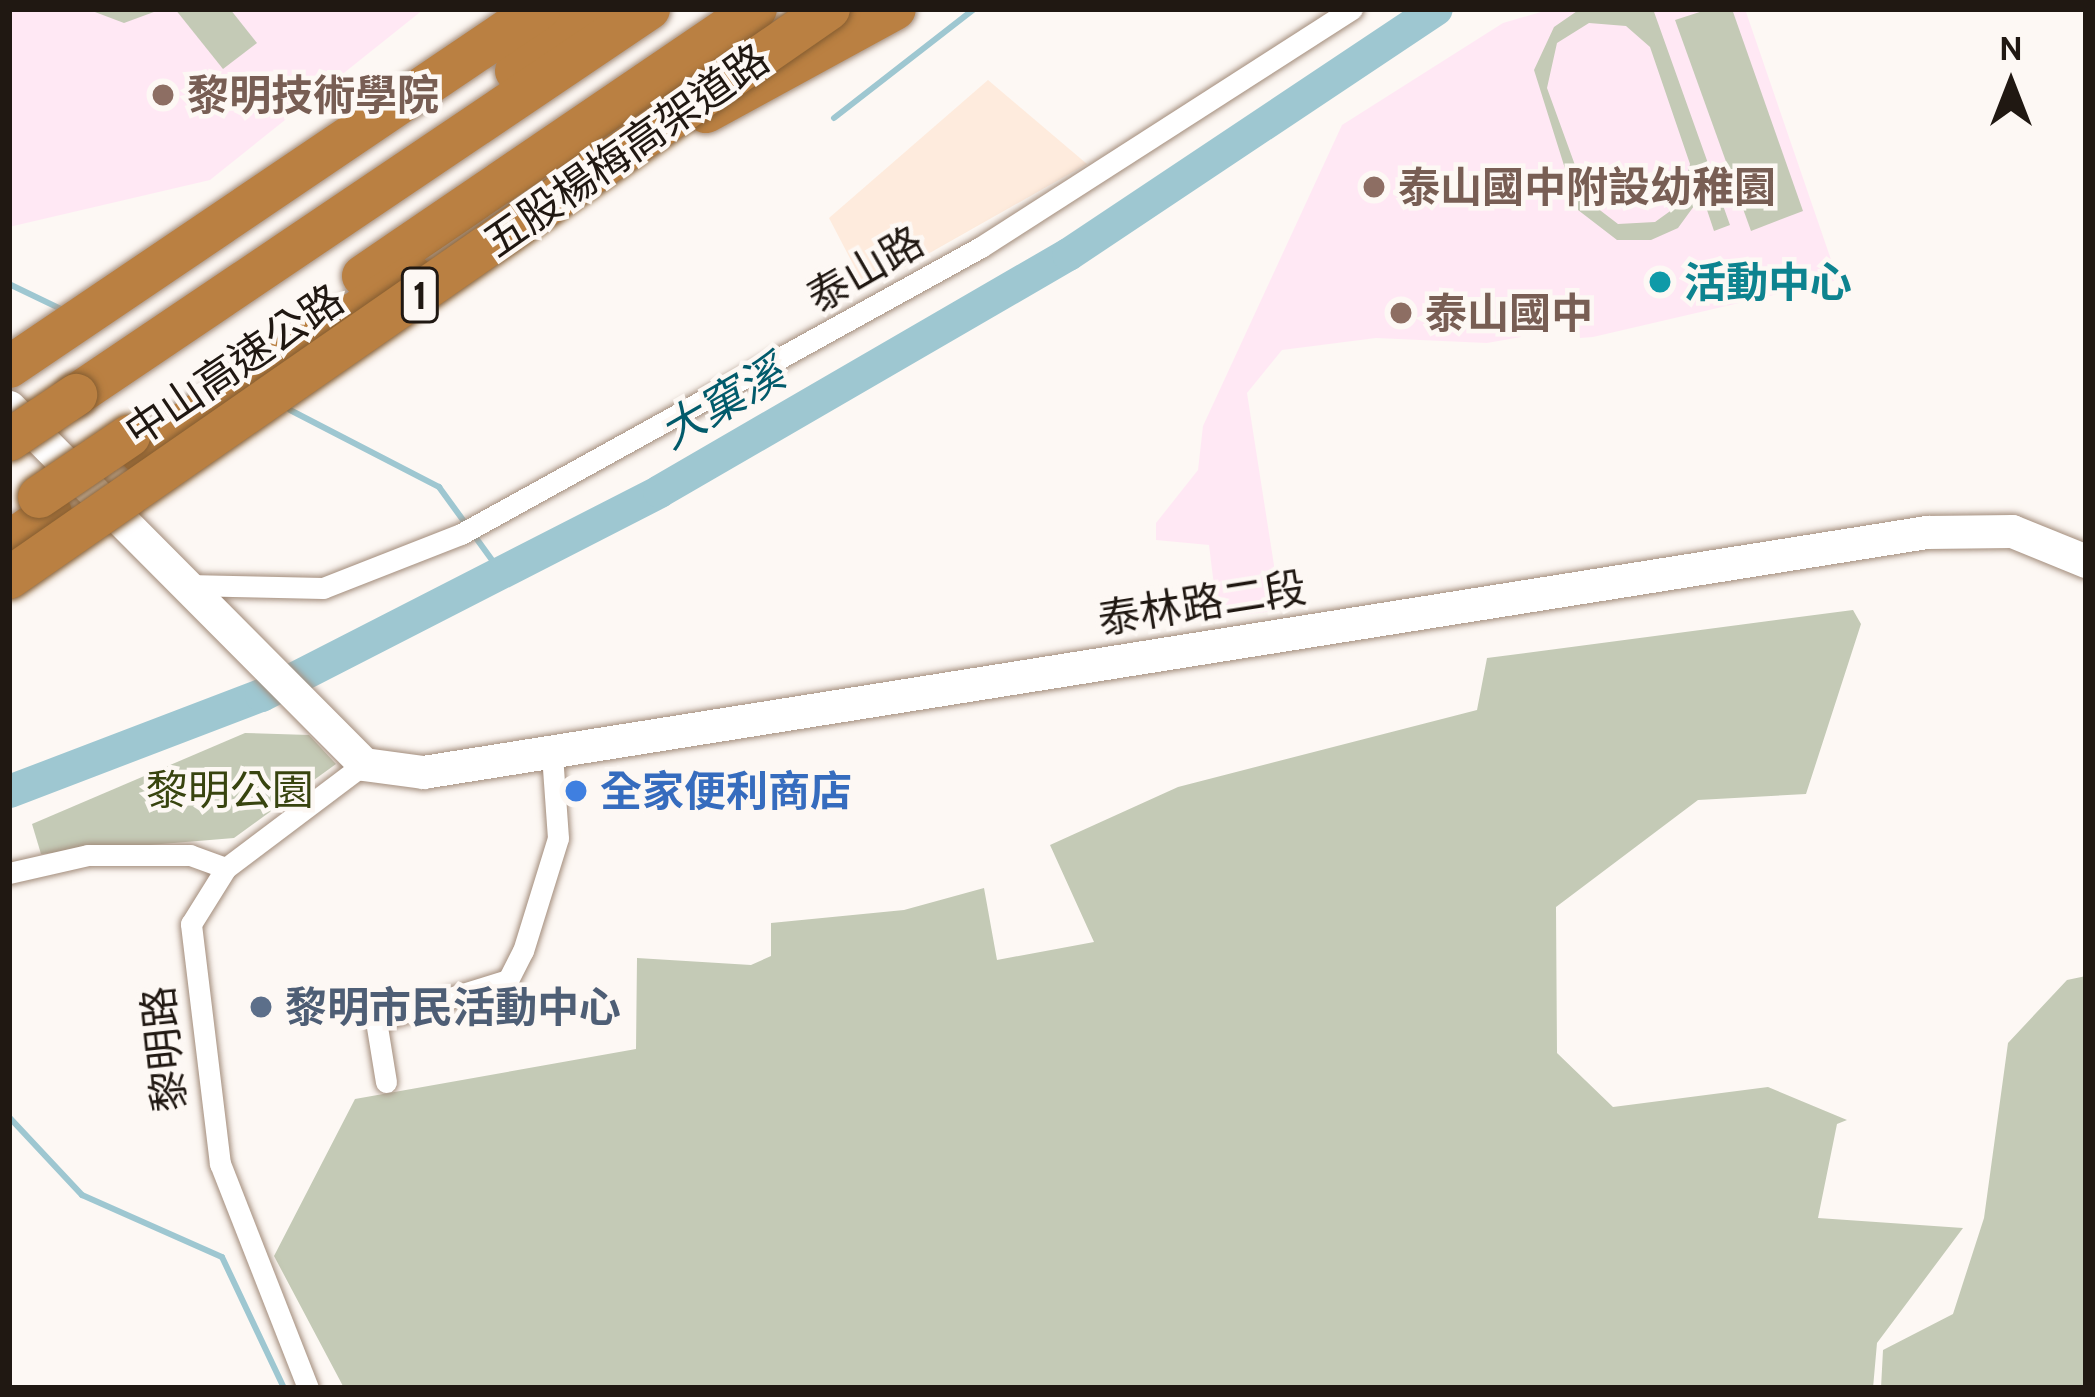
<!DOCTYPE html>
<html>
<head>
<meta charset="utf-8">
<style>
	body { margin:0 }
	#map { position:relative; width:2095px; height:1397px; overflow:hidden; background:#fdf8f4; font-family:Cabin,"Noto Sans TC",sans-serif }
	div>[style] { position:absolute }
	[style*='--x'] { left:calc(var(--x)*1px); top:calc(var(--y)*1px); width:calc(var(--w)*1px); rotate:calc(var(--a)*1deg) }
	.built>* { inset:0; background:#feebdd }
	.education>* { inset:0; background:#ffe8f4 }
	.green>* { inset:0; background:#c4cab6 }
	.stream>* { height:6px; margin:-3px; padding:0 3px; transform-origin:3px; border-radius:3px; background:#9ec7d1 }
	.river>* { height:33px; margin:-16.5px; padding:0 16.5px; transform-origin:16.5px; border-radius:16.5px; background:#9ec7d1 }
	.roads { filter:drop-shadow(0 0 3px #a28c7b) drop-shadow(0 0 3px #a28c7b) }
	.minor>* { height:21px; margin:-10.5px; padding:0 10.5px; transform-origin:10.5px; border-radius:10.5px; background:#fff }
	.secondary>* { height:33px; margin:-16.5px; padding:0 16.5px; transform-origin:16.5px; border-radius:16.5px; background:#fff }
	.motorway>* { height:42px; margin:-21px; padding:0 21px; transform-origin:21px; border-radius:21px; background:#ba8042 }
	.bridges { filter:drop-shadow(0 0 3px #845c31) drop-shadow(0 0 3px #845c31) }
	.motorway-bridge>* { height:42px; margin:-21px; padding:0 21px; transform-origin:21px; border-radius:21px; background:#ba8042 }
	.dots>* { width:33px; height:33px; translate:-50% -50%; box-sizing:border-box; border:6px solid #fdf8f4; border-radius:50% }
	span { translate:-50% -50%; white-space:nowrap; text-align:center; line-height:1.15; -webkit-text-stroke:9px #fdf8f4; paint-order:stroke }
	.shield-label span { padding:3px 9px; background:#fdf8f4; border:3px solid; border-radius:9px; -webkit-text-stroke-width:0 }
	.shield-label { font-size:39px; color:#201812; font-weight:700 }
	.education-label { font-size:42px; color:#785e54; font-weight:700 }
	.left { translate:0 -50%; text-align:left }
	.street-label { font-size:42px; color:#201812 }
	.culture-label { font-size:42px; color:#0d838f; font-weight:700 }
	.park-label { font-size:42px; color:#38440f }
	.shop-label { font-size:42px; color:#366cbe; font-weight:700 }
	.service-label { font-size:42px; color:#4e5e75; font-weight:700 }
	.water-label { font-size:45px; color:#025b6b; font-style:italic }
	.frame { position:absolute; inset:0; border:12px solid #201812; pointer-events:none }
	.north { position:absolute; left:1951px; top:24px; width:120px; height:120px; -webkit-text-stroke:9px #fdf8f4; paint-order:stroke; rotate:0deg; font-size:33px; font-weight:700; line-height:48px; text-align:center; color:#201812 }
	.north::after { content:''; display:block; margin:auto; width:42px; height:54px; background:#201812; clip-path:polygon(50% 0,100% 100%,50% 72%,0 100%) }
</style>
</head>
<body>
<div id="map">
	<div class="built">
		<div style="clip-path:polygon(988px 80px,1087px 164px,866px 289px,829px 218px)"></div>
	</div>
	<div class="education">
		<div style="clip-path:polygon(9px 9px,424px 9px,210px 180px,9px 227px)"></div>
		<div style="clip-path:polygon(1551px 9px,1745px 9px,1838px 280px,1593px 337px,1580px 338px,1576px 309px,1519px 317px,1521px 337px,1487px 343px,1376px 338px,1282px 350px,1247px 393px,1281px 610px,1218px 618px,1209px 545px,1156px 540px,1156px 523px,1198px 470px,1203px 426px,1342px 125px,1503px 23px)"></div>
	</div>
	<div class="green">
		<div style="clip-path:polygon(87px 9px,162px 9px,124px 23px)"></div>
		<div style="clip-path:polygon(175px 9px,230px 9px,257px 43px,223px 69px)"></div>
		<div style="clip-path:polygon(evenodd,1580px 9px,1653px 9px,1730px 225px,1714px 231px,1702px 195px,1678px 228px,1651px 240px,1617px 240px,1578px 210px,1534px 70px,1554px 27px,1580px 9px,1589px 23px,1626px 26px,1650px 47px,1690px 164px,1680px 204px,1655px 222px,1618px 224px,1588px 201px,1547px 88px,1557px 43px,1589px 23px)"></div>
		<div style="clip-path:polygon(1709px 9px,1732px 9px,1803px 211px,1751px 231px,1675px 20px)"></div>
		<div style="clip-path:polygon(1853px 610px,1861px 624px,1806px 794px,1698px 800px,1556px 907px,1557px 1053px,1613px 1107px,1768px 1087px,1847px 1120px,1837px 1124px,1818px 1218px,1963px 1228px,1877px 1343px,1873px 1388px,344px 1388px,274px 1256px,355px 1099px,636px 1049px,637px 958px,751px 965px,771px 956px,771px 923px,904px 910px,984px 888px,997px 960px,1094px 942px,1050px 845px,1178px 787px,1477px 710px,1487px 658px)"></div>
		<div style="clip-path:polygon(245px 733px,309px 735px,336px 764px,234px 838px,41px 854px,32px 824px)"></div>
		<div style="clip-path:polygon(2086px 976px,2086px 1388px,1881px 1388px,1883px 1350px,1953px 1314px,1984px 1218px,2008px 1043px,2067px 980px)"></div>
	</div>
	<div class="stream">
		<div style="--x:834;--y:118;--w:177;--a:-37.9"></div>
		<div style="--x:9;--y:284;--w:62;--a:25.7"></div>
		<div style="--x:290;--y:410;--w:168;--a:27.3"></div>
		<div style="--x:439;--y:487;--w:109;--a:54"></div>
		<div style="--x:9;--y:1117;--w:107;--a:46.9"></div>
		<div style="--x:82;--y:1195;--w:153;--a:23.9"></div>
		<div style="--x:222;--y:1257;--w:145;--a:64.7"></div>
	</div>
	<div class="river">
		<div style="--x:9;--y:791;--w:270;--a:-20.9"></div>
		<div style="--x:261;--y:695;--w:447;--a:-27.1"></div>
		<div style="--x:659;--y:491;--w:473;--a:-30.1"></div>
		<div style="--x:1068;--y:254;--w:442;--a:-33.7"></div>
	</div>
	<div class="roads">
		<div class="minor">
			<div style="--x:188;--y:585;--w:135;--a:1.3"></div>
			<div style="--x:323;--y:588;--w:148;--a:-21.4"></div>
			<div style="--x:461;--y:534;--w:594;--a:-28.9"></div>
			<div style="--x:981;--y:247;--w:441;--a:-32.7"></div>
			<div style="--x:9;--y:873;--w:81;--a:-12.8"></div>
			<div style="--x:88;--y:855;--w:102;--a:0"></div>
			<div style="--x:190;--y:855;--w:38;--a:20"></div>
			<div style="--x:386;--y:1082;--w:62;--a:-99.3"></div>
			<div style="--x:376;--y:1021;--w:138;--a:-17.3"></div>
			<div style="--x:508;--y:980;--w:33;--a:-63"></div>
			<div style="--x:523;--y:951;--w:118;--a:-72.8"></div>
			<div style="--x:558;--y:838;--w:83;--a:-94.1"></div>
			<div style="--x:308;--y:1388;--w:241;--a:-111.4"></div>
			<div style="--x:220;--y:1164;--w:242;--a:-96.9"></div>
			<div style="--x:191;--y:924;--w:66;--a:-58"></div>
			<div style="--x:226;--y:868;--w:173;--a:-37"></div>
		</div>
		<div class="secondary">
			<div style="--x:9;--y:407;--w:503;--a:45.16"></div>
			<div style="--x:364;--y:764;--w:60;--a:7.7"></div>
			<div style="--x:423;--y:772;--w:1523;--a:-9.07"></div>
			<div style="--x:1927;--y:532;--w:85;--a:-0.7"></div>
			<div style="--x:2012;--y:531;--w:80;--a:22.1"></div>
		</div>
		<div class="motorway">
			<div style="--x:800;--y:44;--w:71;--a:-29.4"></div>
			<div style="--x:516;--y:71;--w:95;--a:-40.7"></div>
			<div style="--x:706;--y:112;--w:215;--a:-28.6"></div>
			<div style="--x:363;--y:276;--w:475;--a:-34.2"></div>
			<div style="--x:9;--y:367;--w:640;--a:-34.04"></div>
			<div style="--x:76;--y:395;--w:691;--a:-33.97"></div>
			<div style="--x:140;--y:452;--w:324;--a:-32.9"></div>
			<div style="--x:9;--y:542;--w:51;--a:-34.6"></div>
		</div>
	</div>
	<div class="bridges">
		<div class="motorway-bridge">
			<div style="--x:9;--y:440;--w:81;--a:-33.9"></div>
			<div style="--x:39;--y:497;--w:109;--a:-34.1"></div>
			<div style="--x:9;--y:578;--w:998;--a:-34.76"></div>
		</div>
	</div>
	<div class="dots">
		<div style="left:163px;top:95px;background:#8d6e63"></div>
		<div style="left:1374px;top:187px;background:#8d6e63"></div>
		<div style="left:1660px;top:282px;background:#0f9aa8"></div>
		<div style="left:1401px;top:313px;background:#8d6e63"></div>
		<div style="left:576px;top:791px;background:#3f7fe0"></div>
		<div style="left:261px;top:1007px;background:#5c6f8a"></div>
	</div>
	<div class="shield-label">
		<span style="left:420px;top:295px">1</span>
	</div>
	<div class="education-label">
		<span class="left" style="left:187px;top:95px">黎明技術學院</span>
		<span class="left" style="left:1398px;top:187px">泰山國中附設幼稚園</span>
		<span class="left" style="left:1425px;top:313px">泰山國中</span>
	</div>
	<div class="street-label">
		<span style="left:626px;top:150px;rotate:-35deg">五股楊梅高架道路</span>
		<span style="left:865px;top:269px;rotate:-30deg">泰山路</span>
		<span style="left:234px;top:365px;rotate:-34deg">中山高速公路</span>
		<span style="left:1202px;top:603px;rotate:-9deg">泰林路二段</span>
		<span style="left:164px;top:1049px;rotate:-96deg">黎明路</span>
	</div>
	<div class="culture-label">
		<span class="left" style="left:1684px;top:282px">活動中心</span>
	</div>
	<div class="park-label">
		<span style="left:230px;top:790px">黎明公園</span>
	</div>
	<div class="shop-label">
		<span class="left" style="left:600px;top:791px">全家便利商店</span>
	</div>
	<div class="service-label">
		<span class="left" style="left:285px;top:1007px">黎明市民活動中心</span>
	</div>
	<div class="water-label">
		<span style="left:722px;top:403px;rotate:-30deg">大窠溪</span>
	</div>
	<div class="frame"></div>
	<div class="north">N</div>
</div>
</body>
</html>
